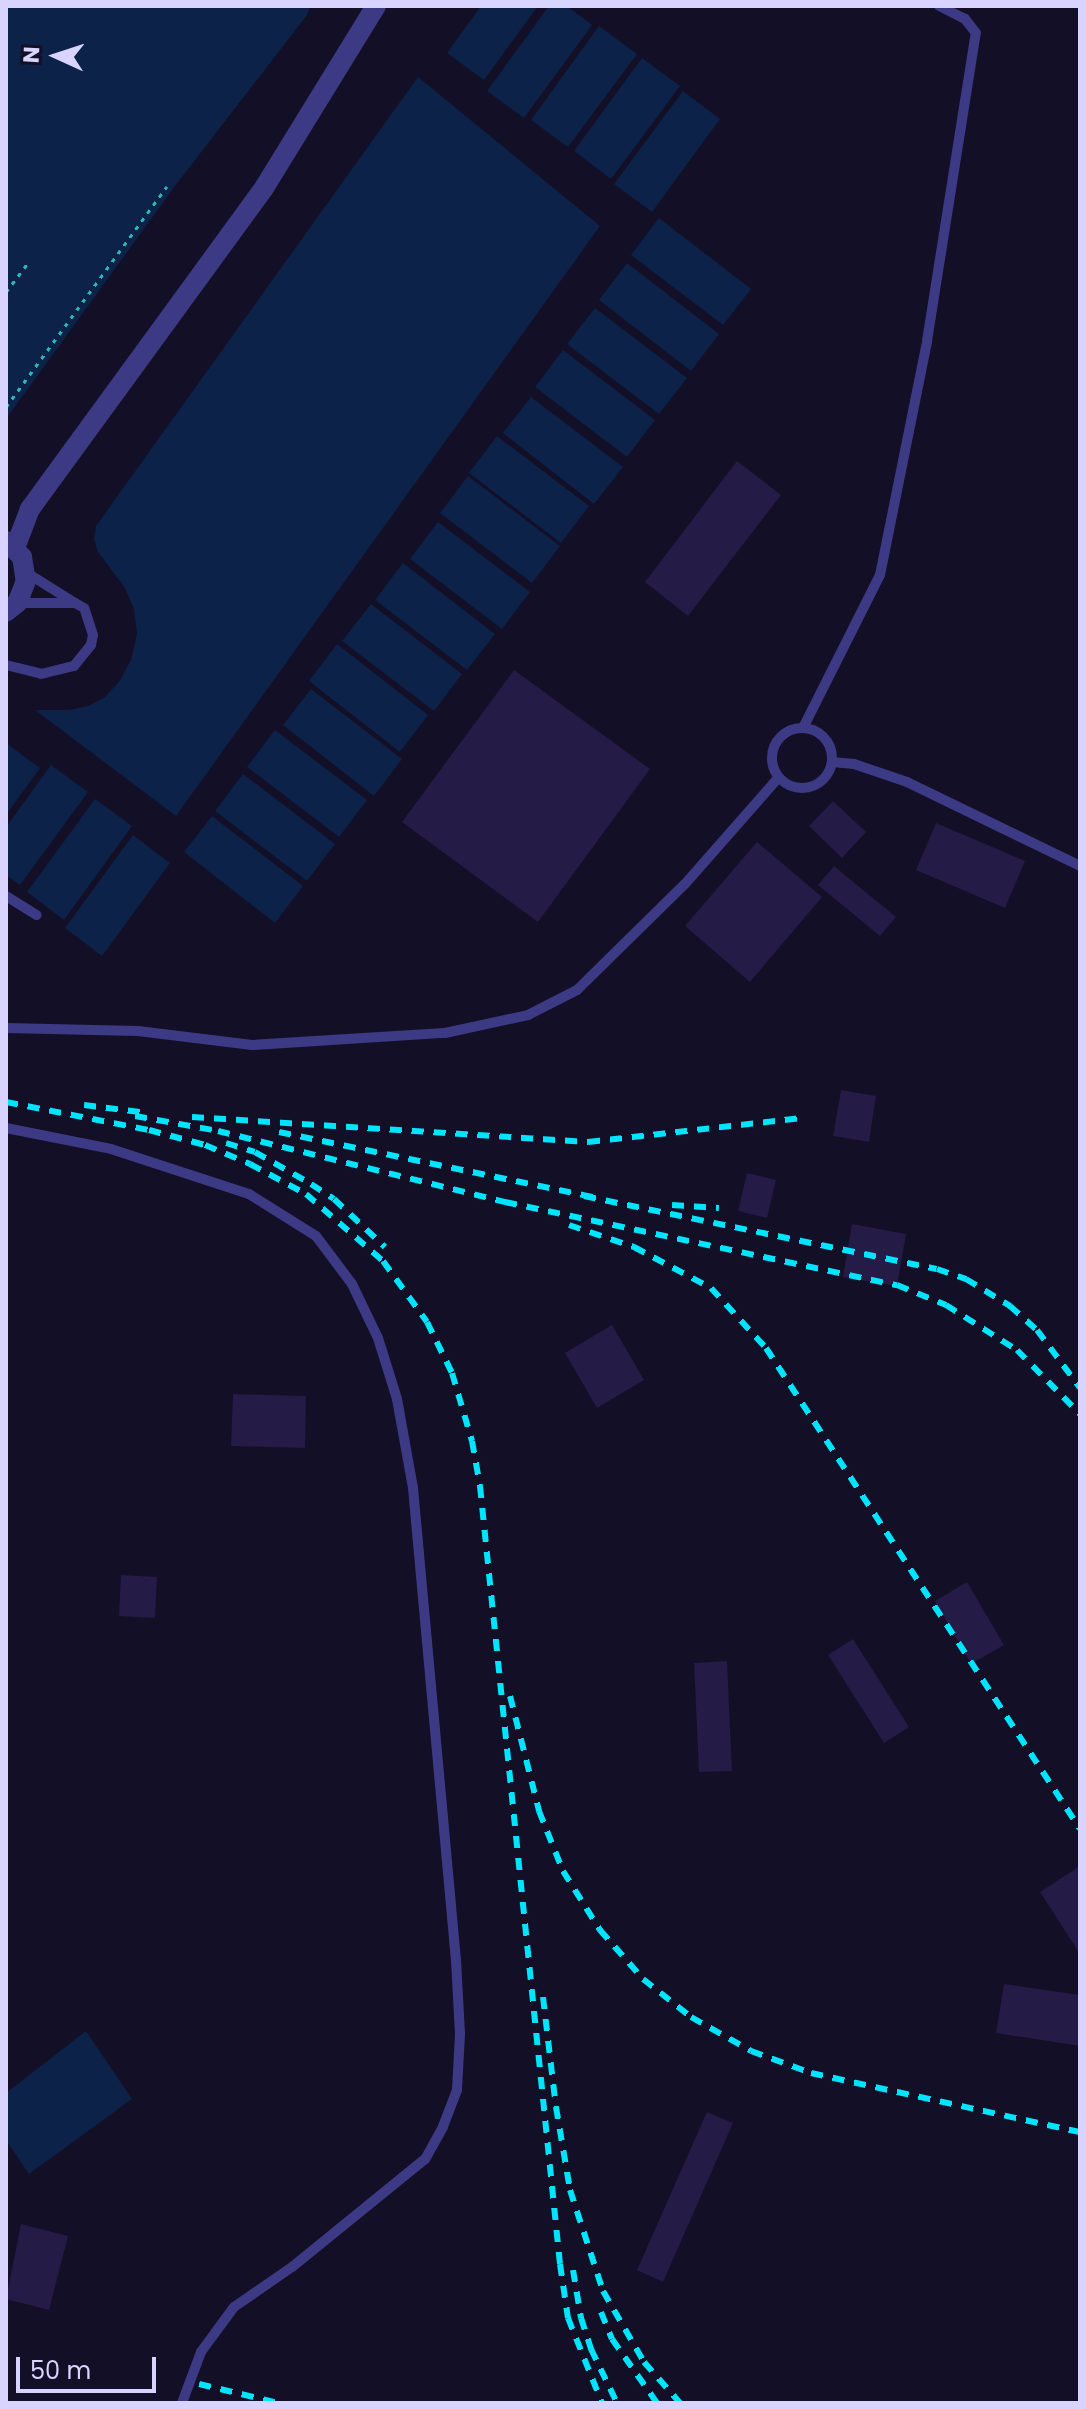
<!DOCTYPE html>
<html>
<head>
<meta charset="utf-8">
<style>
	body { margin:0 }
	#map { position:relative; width:1086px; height:2409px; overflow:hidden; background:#130f26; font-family:Poppins,sans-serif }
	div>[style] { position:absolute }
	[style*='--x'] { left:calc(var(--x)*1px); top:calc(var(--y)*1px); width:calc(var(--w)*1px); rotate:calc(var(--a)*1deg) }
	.water>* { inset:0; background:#0c2248 }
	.building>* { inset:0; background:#241b47 }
	.path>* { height:3px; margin-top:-1.5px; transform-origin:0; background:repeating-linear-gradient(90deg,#2fb8b0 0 4px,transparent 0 10px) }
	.lane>* { height:10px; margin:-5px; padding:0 5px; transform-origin:5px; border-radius:5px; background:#3d3a85 }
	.lane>.ring { margin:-5px; padding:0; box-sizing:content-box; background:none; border:10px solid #3d3a85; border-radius:50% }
	.street>* { height:20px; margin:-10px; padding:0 10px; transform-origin:10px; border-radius:10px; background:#3d3a85 }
	.rail>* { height:6px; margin-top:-3px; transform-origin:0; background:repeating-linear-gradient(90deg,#00e5ff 0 12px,transparent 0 22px) }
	span { translate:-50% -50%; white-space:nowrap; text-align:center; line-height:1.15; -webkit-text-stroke:6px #130f26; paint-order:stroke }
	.frame { position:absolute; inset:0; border:8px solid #d9d4ff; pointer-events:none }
	.north { position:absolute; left:16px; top:16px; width:80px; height:80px; -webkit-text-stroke:6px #130f26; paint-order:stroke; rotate:273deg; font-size:22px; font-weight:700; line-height:32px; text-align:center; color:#d9d4ff }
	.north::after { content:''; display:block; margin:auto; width:28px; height:36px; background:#d9d4ff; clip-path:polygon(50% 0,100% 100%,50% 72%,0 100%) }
	.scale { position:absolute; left:16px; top:2357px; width:140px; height:36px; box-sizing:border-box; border:4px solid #d9d4ff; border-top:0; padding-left:10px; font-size:24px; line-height:28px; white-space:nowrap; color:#d9d4ff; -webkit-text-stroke:6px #130f26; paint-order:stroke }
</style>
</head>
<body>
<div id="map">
	<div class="water">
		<div style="clip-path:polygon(6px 6px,310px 6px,307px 15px,175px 186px,6px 419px)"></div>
		<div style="clip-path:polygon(481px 6px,538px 6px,484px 80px,447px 53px)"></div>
		<div style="clip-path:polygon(549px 6px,567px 6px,592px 25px,524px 118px,487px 91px)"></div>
		<div style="clip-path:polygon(599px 26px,637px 54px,568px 147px,531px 120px)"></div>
		<div style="clip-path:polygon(642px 58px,680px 86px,611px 179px,574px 151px)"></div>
		<div style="clip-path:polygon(418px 77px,600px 226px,176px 816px,35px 710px,69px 710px,88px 706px,104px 698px,119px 682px,131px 660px,137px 634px,134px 609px,125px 588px,98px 552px,94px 539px,96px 526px)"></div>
		<div style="clip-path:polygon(683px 91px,720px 119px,652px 212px,614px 184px)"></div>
		<div style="clip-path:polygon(659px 218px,751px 289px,723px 325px,631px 255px)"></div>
		<div style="clip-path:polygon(627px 263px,719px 334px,691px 371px,599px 300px)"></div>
		<div style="clip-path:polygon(595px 308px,687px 378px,659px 414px,567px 344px)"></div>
		<div style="clip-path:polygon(563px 350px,655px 420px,627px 457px,535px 387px)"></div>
		<div style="clip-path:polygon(531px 397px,623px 467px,594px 504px,503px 433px)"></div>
		<div style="clip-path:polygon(497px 436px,589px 506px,561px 543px,469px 473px)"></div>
		<div style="clip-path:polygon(468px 476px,560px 546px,532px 583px,440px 513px)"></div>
		<div style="clip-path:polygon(438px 522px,530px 592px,502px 629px,410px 559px)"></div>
		<div style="clip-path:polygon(403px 563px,495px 634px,467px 670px,375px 600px)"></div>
		<div style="clip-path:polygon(371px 604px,462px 674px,434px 711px,342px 641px)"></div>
		<div style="clip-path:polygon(337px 644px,428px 715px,400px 752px,309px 681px)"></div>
		<div style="clip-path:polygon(311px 689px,402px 759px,374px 796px,283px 725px)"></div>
		<div style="clip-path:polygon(275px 730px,367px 800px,339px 837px,247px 767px)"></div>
		<div style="clip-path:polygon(6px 743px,40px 768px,6px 815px)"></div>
		<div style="clip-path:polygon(51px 765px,88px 792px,20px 885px,6px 875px,6px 827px)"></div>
		<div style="clip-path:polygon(243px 774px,335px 844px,307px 881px,215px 811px)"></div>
		<div style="clip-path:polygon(95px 799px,132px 826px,64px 920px,27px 892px)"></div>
		<div style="clip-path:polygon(212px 816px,303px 886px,275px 923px,184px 852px)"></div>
		<div style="clip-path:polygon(133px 835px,170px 863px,102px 956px,65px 928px)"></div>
		<div style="clip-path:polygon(86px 2031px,132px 2099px,29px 2174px,6px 2140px,6px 2093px)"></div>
	</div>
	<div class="building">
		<div style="clip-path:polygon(737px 461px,781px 495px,688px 616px,645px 582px)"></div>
		<div style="clip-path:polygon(514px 670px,650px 769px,538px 922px,402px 822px)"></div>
		<div style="clip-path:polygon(833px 801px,866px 832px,842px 858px,809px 826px)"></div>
		<div style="clip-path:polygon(936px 823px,1025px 861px,1005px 908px,916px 870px)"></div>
		<div style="clip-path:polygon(757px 842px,822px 897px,750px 982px,685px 926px)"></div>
		<div style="clip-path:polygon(834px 866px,896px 917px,880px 936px,818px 885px)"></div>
		<div style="clip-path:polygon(841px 1090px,876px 1096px,869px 1142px,833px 1136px)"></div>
		<div style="clip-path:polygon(747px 1173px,776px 1180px,767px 1218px,738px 1211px)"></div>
		<div style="clip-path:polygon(852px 1224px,906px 1234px,897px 1286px,843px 1277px)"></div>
		<div style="clip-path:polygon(612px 1325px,644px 1380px,597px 1408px,565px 1353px)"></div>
		<div style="clip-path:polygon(233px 1394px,306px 1396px,305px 1448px,231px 1446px)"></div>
		<div style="clip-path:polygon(121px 1575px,157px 1577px,155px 1618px,119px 1616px)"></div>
		<div style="clip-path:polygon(967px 1582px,1004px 1645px,971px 1664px,935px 1601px)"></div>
		<div style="clip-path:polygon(853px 1639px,909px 1727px,884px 1743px,828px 1655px)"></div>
		<div style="clip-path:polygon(727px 1661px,732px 1771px,699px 1772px,694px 1663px)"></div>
		<div style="clip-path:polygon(1080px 1866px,1080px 1954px,1040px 1892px)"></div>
		<div style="clip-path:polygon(1004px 1984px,1080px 1995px,1080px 2046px,996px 2033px)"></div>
		<div style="clip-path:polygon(707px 2112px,733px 2123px,663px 2282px,637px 2270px)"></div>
		<div style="clip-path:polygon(21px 2224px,68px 2236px,49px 2310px,6px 2299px)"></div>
	</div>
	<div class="path">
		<div style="--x:6;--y:292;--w:36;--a:-53"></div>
		<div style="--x:6;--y:407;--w:273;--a:-53.9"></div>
	</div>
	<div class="lane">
		<div style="--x:17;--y:603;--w:58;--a:0"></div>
		<div style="--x:75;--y:603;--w:57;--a:-148"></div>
		<div style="--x:6;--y:665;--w:36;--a:14"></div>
		<div style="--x:41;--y:674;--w:34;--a:-14"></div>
		<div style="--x:74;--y:666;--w:27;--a:-51"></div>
		<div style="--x:91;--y:645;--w:10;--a:-79"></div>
		<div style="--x:93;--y:635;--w:28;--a:-108"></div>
		<div style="--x:84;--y:608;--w:10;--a:-151"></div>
		<div class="ring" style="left:772px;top:728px;width:50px;height:50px"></div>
		<div style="--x:803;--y:728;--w:171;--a:-63.3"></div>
		<div style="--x:880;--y:575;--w:239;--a:-78.6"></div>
		<div style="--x:927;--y:341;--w:312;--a:-81"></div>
		<div style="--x:976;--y:33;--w:18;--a:-128"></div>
		<div style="--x:965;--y:19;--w:29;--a:-153"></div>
		<div style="--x:832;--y:762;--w:22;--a:5"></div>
		<div style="--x:854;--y:764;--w:56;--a:18.8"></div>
		<div style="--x:907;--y:782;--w:192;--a:25.9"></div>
		<div style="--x:6;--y:896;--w:36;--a:32"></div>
		<div style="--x:6;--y:1028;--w:132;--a:1.3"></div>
		<div style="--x:138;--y:1031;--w:115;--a:7"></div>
		<div style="--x:252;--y:1045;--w:193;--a:-3.6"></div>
		<div style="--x:445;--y:1033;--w:85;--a:-12.2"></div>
		<div style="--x:528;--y:1015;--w:55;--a:-27"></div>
		<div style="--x:577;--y:990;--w:151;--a:-44.5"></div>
		<div style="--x:685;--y:884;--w:141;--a:-48.7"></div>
		<div style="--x:6;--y:1128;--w:107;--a:11.3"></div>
		<div style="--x:111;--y:1149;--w:145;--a:18.1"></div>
		<div style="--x:249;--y:1194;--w:79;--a:32.1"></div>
		<div style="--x:316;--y:1236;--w:60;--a:53.1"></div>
		<div style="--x:352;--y:1284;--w:60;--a:64.3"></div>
		<div style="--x:378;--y:1338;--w:64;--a:72.7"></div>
		<div style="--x:397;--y:1399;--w:90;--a:79.8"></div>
		<div style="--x:413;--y:1488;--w:474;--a:84.8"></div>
		<div style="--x:456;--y:1960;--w:74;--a:86.9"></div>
		<div style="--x:460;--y:2034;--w:56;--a:93.1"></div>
		<div style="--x:457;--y:2090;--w:40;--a:111"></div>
		<div style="--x:443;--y:2127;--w:37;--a:119"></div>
		<div style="--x:425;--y:2159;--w:171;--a:140.9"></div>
		<div style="--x:292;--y:2267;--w:70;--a:145.4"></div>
		<div style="--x:234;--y:2307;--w:56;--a:126.3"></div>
		<div style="--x:201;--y:2352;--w:54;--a:110.4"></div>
	</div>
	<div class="street">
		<div style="--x:6;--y:541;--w:23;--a:45"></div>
		<div style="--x:22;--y:557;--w:24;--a:81"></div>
		<div style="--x:26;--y:581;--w:24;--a:112"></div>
		<div style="--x:17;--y:603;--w:14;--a:141"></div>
		<div style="--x:15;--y:548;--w:42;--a:-69"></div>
		<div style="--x:30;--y:509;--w:397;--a:-53.9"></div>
		<div style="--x:264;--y:188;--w:214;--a:-58.4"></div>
	</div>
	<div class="rail">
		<div style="--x:6;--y:1102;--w:146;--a:11.1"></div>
		<div style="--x:149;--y:1130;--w:58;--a:15"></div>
		<div style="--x:205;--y:1145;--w:49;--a:22.9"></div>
		<div style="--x:250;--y:1164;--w:64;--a:28.2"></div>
		<div style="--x:306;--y:1194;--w:102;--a:41"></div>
		<div style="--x:383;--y:1261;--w:75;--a:54.2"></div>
		<div style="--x:427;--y:1322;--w:57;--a:63.9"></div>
		<div style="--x:452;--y:1373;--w:71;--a:73.6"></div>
		<div style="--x:472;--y:1441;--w:46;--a:79.9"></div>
		<div style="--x:480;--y:1486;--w:782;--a:84.13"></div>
		<div style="--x:560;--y:2264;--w:55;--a:81.6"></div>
		<div style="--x:568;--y:2318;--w:92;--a:68.2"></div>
		<div style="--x:84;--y:1105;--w:64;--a:7.1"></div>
		<div style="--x:135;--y:1116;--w:84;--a:10.2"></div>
		<div style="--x:218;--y:1131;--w:296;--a:13.9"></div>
		<div style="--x:505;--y:1202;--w:401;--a:12"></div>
		<div style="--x:897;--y:1285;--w:53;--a:22.2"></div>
		<div style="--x:946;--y:1305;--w:84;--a:32.4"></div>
		<div style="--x:1017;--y:1350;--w:90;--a:45.5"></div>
		<div style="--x:192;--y:1117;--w:397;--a:3.6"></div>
		<div style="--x:588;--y:1142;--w:215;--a:-6.4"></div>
		<div style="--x:279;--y:1132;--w:321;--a:11.7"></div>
		<div style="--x:226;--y:1143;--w:30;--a:17"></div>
		<div style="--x:255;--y:1152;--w:64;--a:29.7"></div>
		<div style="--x:311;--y:1184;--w:27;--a:33"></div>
		<div style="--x:334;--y:1199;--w:70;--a:43.3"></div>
		<div style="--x:584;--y:1196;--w:360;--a:11.7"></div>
		<div style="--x:937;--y:1269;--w:31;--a:19"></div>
		<div style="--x:966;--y:1279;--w:52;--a:31.5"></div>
		<div style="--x:1010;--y:1306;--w:36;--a:42"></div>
		<div style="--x:1037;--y:1330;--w:72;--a:53.4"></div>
		<div style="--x:672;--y:1205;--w:47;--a:3.7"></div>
		<div style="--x:569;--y:1225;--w:69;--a:18.7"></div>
		<div style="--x:634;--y:1247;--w:87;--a:28"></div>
		<div style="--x:711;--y:1288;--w:81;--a:47.5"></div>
		<div style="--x:766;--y:1348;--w:574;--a:56.86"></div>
		<div style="--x:510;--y:1696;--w:119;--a:75.8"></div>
		<div style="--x:539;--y:1811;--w:65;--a:68.2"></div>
		<div style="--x:563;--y:1871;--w:70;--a:57.9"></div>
		<div style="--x:600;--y:1930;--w:65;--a:48.7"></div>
		<div style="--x:643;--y:1979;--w:61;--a:38.4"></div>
		<div style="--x:691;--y:2017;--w:69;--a:29.5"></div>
		<div style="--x:751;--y:2051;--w:64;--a:20.1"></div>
		<div style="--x:811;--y:2073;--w:275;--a:12.4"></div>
		<div style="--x:543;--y:1997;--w:111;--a:83.3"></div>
		<div style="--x:556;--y:2107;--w:84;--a:80.4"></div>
		<div style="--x:570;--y:2190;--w:106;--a:71.9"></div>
		<div style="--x:603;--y:2291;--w:82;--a:60"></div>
		<div style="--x:644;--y:2362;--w:55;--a:48.7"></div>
		<div style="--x:573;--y:2270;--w:49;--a:80.5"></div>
		<div style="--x:581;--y:2318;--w:33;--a:72"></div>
		<div style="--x:591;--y:2349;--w:60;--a:64.3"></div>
		<div style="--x:601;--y:2312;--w:29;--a:68"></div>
		<div style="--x:612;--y:2339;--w:78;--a:54.9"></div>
		<div style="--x:199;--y:2384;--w:81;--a:13.5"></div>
	</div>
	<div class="frame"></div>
	<div class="north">N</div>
	<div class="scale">50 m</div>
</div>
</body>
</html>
